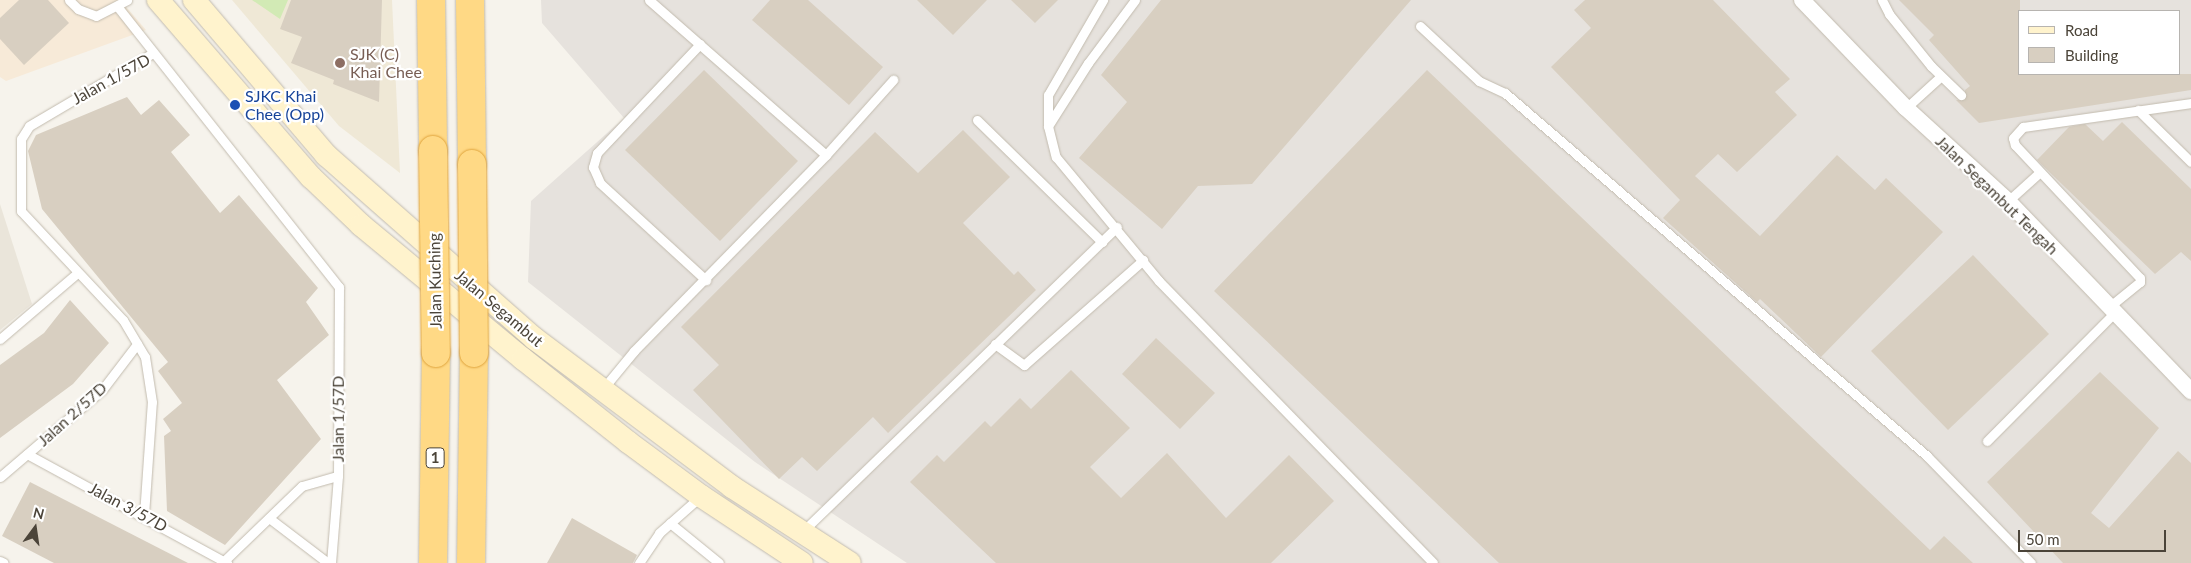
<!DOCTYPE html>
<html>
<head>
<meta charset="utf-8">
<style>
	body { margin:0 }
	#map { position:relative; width:2191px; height:563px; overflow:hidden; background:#f6f3ec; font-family:Lato,sans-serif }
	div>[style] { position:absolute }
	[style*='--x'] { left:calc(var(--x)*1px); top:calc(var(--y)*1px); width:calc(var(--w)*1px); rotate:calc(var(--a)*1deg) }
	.residential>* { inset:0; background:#eae5da }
	.commercial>* { inset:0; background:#f7ead8 }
	.industrial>* { inset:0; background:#e6e2dd }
	.education>* { inset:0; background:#efe8d6 }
	.green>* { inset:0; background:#d2eab5 }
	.building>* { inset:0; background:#d8cfc1 }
	.roads { filter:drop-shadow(0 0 1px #c2bbae) drop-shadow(0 0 1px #c2bbae) }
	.service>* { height:9px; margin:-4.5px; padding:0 4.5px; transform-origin:4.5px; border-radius:4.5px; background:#fff }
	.minor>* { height:16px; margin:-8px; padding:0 8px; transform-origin:8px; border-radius:8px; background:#fff }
	.secondary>* { height:22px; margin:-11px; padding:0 11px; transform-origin:11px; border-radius:11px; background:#fff3cd }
	.trunk>* { height:28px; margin:-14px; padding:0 14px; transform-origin:14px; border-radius:14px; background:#ffd985 }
	.bridges { filter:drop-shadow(0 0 1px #e0a43c) drop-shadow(0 0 1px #e0a43c) }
	.trunk-bridge>* { height:28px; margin:-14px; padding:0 14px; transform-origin:14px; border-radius:14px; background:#ffd985 }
	.dots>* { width:14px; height:14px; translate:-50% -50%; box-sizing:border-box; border:2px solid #fff; border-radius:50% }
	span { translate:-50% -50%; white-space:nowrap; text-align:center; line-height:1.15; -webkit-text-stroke:4.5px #fff; paint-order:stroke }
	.shield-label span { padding:1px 4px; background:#fff; border:1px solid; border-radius:4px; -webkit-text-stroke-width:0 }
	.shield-label { font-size:15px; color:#4b4439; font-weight:700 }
	.education-label { font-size:16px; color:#785e54 }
	.left { translate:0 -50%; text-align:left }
	.street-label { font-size:16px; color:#4b4439 }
	.transit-label { font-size:16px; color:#164399 }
	.legend { position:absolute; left:2018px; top:10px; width:162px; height:65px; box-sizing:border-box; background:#fff; border:1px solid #b7b4b0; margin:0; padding:6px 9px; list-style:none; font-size:15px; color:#4b4439 }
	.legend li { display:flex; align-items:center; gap:10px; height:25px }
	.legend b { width:25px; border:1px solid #b7b4b0 }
	.north { position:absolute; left:10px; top:503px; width:50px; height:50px; -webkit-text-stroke:4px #fff; paint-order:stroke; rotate:14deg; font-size:14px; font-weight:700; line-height:20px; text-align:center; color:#4b4439 }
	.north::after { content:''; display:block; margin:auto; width:18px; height:22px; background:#4b4439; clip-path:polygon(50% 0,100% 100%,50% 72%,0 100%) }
	.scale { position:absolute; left:2018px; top:530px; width:148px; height:22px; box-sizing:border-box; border:2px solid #4b4439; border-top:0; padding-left:6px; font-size:15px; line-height:18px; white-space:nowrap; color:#4b4439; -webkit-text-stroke:4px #fff; paint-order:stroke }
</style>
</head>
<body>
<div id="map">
	<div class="residential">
		<div style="clip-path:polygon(0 204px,32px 304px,0 330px)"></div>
	</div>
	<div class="commercial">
		<div style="clip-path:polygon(0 0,120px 0,146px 30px,6px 81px,0 77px)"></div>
	</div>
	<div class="industrial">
		<div style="clip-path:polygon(evenodd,541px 0,2191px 0,2191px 563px,907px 563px,755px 462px,528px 282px,531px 201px,624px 118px,542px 23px,541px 0,2020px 11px,2180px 11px,2180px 74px,2020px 74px,2020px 11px)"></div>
	</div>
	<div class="education">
		<div style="clip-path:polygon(232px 0,392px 0,400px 173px,339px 126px)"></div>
	</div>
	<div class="green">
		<div style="clip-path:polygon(252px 0,288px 0,280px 19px)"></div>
	</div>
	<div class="building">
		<div style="clip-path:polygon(19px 0,48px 0,69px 23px,24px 65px,0 39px,0 18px)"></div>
		<div style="clip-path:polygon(291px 0,382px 0,379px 102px,333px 84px,334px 80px,291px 63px,302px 37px,280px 29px)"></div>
		<div style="clip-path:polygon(770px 0,808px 0,883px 67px,849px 105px,752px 20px)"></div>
		<div style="clip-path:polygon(917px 0,987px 0,953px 35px)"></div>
		<div style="clip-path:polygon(1011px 0,1058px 0,1035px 23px)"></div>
		<div style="clip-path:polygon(1161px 0,1411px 0,1252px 184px,1198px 186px,1162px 229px,1079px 158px,1127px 102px,1101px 75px)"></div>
		<div style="clip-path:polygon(1585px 0,1713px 0,1790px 79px,1775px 92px,1797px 115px,1737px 172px,1718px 154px,1695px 176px,1760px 236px,1837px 155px,1875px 190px,1886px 178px,1943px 232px,1821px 357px,1760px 299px,1757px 302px,1663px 218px,1680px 200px,1551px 67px,1591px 28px,1574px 10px)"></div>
		<div style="clip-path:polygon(1899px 0,2020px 0,2020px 74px,2191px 74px,2191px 90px,1979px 123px,1956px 100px,1965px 100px,1965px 90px,1970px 86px,1929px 40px,1934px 35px)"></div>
		<div style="clip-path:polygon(704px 70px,798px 161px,720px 241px,625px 150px)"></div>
		<div style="clip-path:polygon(1427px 70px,1930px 550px,1944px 536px,1973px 563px,1499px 563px,1214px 291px)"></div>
		<div style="clip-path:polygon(127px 97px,141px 115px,159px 100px,190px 135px,171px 152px,220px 213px,239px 195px,318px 288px,306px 302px,329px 335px,277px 380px,321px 439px,225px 545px,167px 511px,164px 436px,171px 431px,163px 419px,182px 403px,158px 371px,168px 362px,42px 209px,28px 151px,36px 135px)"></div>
		<div style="clip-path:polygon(2122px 122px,2191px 189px,2191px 261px,2181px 252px,2155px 274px,2037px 160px,2069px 127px,2085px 124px,2103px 141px)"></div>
		<div style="clip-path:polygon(963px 130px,1010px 177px,963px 223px,1014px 275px,1018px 271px,1036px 290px,888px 433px,873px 417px,817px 471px,802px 457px,779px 479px,693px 390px,719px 365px,681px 327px,875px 132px,918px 173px)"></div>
		<div style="clip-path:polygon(1973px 255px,2049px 334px,1948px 430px,1871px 351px)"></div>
		<div style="clip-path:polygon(70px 300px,109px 343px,73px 384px,0 438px,0 365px,44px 333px)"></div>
		<div style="clip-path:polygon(1156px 338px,1215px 393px,1180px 429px,1122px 374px)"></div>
		<div style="clip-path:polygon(1071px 370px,1130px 428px,1090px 467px,1121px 498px,1167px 453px,1226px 518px,1289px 455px,1334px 501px,1271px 563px,996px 563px,910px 482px,937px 455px,944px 462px,985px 421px,991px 427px,1020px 398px,1031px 409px)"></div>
		<div style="clip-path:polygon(2100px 372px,2159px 428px,2091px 513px,2109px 528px,2178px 451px,2191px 463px,2191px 563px,2063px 563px,1987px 482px)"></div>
		<div style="clip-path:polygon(30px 482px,188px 563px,54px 563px,2px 536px)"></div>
		<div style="clip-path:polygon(572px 518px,637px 555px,633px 563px,547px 563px)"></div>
	</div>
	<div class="roads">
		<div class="service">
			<div style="--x:69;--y:0;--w:13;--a:45"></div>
			<div style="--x:78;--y:9;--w:19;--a:21"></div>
			<div style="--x:96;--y:16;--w:35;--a:-27"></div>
			<div style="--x:649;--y:0;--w:235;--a:41.2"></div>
			<div style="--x:1135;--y:0;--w:79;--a:126.7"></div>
			<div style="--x:1088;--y:63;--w:75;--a:122.4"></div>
			<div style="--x:1048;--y:126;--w:32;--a:76"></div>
			<div style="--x:1056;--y:157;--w:161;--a:50.3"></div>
			<div style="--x:1159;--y:281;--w:393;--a:45.8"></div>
			<div style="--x:1882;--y:0;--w:16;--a:63"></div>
			<div style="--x:1889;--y:14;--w:67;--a:51.1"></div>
			<div style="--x:1931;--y:66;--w:42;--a:44"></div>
			<div style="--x:117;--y:6;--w:358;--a:51.7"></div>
			<div style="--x:339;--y:287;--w:189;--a:90.3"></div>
			<div style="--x:338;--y:476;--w:87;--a:94.6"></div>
			<div style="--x:1420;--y:26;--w:81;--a:43"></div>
			<div style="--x:1479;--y:81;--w:29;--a:25"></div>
			<div style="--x:1505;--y:93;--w:557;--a:40.7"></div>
			<div style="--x:1927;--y:456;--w:149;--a:45.8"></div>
			<div style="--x:700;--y:44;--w:150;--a:133.4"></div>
			<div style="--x:597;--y:153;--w:15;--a:106"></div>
			<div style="--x:593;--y:167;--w:17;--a:66"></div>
			<div style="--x:600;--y:183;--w:144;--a:42.5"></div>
			<div style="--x:1906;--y:108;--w:47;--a:-42.4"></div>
			<div style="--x:2138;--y:110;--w:74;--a:44.5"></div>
			<div style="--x:977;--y:120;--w:175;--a:44.3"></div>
			<div style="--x:1048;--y:125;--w:30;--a:-90"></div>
			<div style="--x:1048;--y:95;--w:110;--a:-59.9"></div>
			<div style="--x:2008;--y:201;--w:43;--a:-42.2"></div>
			<div style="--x:2109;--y:307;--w:40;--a:-39"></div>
			<div style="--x:2140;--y:282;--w:4;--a:-90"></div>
			<div style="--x:2140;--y:278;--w:183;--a:-133.2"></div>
			<div style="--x:2015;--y:145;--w:7;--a:-106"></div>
			<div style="--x:2013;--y:138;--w:15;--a:-48"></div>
			<div style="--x:2023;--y:127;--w:170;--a:-8.1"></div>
			<div style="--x:0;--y:339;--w:100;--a:-40.5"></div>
			<div style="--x:995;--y:344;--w:36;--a:36"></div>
			<div style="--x:1024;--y:365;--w:159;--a:-41.4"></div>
			<div style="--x:602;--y:390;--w:50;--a:-50.6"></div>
			<div style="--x:634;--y:351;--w:274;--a:-45.6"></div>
			<div style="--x:826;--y:155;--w:101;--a:-48.2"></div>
			<div style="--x:1987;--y:441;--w:180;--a:-45.2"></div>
			<div style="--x:27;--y:454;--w:228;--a:28.6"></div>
			<div style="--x:0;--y:477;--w:134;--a:-40.5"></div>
			<div style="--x:102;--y:390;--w:58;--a:-52.7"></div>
			<div style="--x:144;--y:515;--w:113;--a:-86"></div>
			<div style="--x:152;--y:402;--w:46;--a:-98.8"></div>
			<div style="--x:145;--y:357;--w:43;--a:-120.7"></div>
			<div style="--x:123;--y:320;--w:149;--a:-133.1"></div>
			<div style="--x:21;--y:211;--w:72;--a:-90"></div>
			<div style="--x:21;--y:139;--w:15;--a:-58"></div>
			<div style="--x:29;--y:126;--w:144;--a:-30.5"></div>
			<div style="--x:269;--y:518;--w:74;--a:37.3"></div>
			<div style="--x:670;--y:523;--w:63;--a:39.2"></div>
			<div style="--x:803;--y:531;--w:437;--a:-44.1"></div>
			<div style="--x:0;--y:561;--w:4;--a:27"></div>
			<div style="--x:224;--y:561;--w:108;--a:-43.9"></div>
			<div style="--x:302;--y:486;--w:37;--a:-16"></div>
			<div style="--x:639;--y:563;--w:36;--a:-56"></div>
			<div style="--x:659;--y:533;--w:56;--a:-41.4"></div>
		</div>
		<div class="minor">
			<div style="--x:1802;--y:0;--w:150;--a:46.1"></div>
			<div style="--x:1906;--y:108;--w:138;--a:42.4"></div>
			<div style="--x:2008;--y:201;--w:264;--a:46.1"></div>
		</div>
		<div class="secondary">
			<div style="--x:158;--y:0;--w:234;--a:49.2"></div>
			<div style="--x:311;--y:177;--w:69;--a:43.8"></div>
			<div style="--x:361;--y:225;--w:210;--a:39.6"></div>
			<div style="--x:523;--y:359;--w:134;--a:38.3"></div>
			<div style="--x:628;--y:442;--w:91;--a:36.5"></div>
			<div style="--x:701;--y:496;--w:121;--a:33.6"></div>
			<div style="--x:194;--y:0;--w:204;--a:49.6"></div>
			<div style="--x:326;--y:155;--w:278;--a:41.4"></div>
			<div style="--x:535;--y:339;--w:246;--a:36.9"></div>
			<div style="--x:732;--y:487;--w:140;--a:32.8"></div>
		</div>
		<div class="trunk">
			<div style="--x:431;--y:0;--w:150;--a:89.2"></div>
			<div style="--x:470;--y:0;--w:164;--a:89.3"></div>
			<div style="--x:433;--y:563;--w:210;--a:-89.2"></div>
			<div style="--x:471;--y:563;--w:210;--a:-89.2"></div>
		</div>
	</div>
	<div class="bridges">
		<div class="trunk-bridge">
			<div style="--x:433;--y:150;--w:203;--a:89.2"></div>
			<div style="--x:472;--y:164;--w:189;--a:89.4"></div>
		</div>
	</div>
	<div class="dots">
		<div style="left:340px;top:63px;background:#8d6e63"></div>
		<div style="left:235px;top:105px;background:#1a4fb4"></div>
	</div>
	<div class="shield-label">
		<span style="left:435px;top:458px">1</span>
	</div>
	<div class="education-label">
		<span class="left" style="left:350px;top:63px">SJK (C)<br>Khai Chee</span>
	</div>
	<div class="street-label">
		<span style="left:111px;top:79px;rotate:-29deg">Jalan 1/57D</span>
		<span style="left:1997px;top:195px;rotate:44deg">Jalan Segambut Tengah</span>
		<span style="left:435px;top:281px;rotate:-91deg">Jalan Kuching</span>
		<span style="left:499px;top:308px;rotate:40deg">Jalan Segambut</span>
		<span style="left:72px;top:414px;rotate:-42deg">Jalan 2/57D</span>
		<span style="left:338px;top:419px;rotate:-90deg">Jalan 1/57D</span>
		<span style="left:128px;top:507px;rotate:28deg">Jalan 3/57D</span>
	</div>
	<div class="transit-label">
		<span class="left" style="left:245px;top:105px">SJKC Khai<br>Chee (Opp)</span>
	</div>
	<ul class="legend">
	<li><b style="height:6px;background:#fff3cd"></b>Road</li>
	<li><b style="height:14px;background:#d8cfc1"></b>Building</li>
	</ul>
	<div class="north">N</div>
	<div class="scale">50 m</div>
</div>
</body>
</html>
